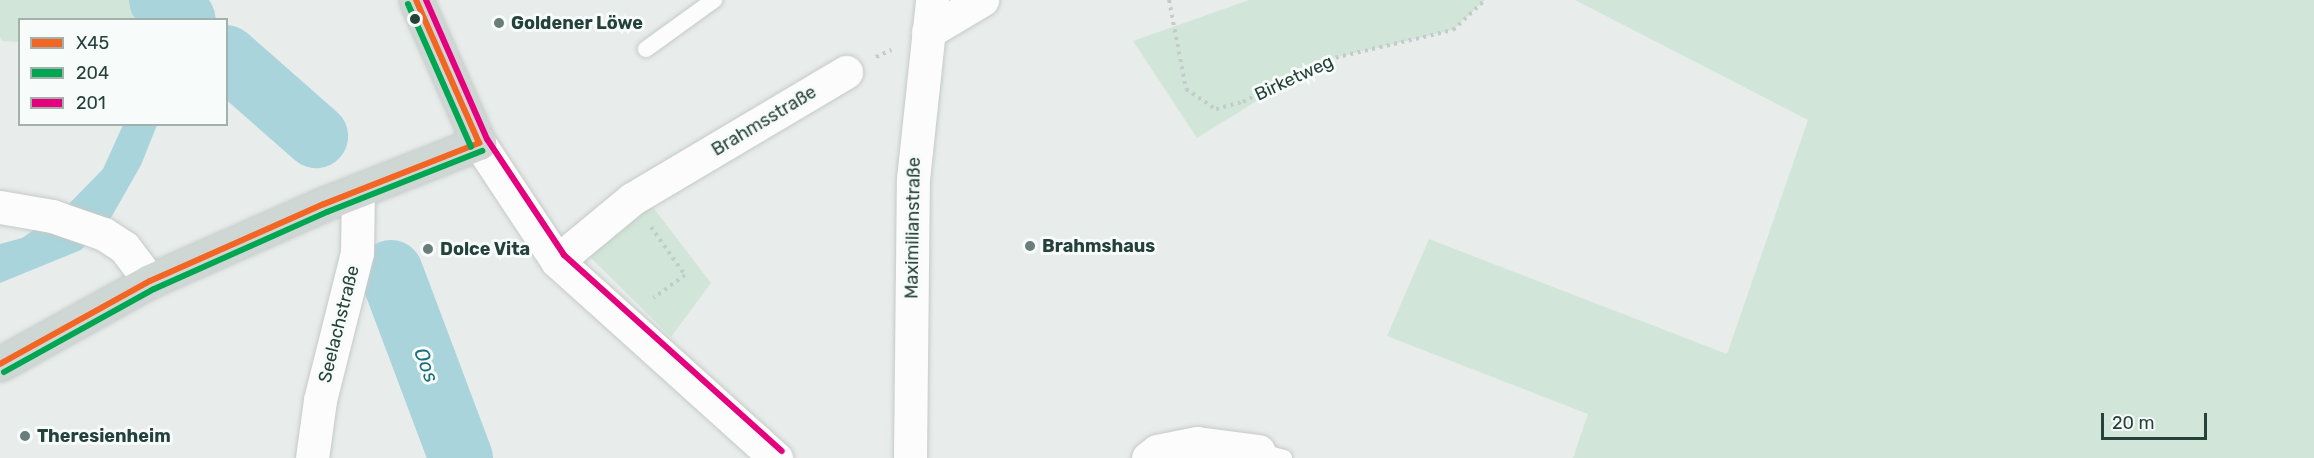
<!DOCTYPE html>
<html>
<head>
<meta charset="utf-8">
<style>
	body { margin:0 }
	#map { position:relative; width:2314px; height:458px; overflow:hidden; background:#e8edeb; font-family:Rubik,sans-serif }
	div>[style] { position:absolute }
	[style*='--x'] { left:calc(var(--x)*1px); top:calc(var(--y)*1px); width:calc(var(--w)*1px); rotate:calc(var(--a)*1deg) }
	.green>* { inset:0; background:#d1e6d8 }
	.water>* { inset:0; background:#a9d4db }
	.river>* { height:64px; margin:-32px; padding:0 32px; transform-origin:32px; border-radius:32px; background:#a9d4db }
	.path>* { height:4px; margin-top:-2px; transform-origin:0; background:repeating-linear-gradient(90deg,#c3ccca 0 3px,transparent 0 7.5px) }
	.roads { filter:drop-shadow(0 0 2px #c5cac8) drop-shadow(0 0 2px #c5cac8) }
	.lane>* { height:16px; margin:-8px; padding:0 8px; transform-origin:8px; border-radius:8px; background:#fcfcfc }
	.street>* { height:33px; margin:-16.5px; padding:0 16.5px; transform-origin:16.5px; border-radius:16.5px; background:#fcfcfc }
	.secondary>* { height:33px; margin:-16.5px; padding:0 16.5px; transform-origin:16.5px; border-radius:16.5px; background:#fcfcfc }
	.primary>* { height:33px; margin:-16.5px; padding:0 16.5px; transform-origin:16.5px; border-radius:16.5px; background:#cfd7d5 }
	.bus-1>* { height:6px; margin:-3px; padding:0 3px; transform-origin:3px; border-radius:3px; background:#f26522 }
	.bus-2>* { height:6px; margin:-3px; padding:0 3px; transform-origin:3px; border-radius:3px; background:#00a651 }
	.bus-3>* { height:6px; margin:-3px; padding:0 3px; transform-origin:3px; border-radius:3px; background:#e5007d }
	.dots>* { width:16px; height:16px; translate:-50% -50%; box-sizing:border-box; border:3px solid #f7fbf9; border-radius:50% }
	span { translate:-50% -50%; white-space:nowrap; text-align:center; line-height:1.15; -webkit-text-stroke:6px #f7fbf9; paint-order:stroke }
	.poi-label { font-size:18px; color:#24423a; font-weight:700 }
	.left { translate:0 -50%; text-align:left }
	.street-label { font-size:18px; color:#24423a }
	.water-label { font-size:20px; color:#1c6f80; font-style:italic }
	.legend { position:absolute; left:18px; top:18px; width:210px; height:108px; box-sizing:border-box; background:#f7fbf9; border:2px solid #a3b1ad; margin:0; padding:8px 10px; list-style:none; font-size:18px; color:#24423a }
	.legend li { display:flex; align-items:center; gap:12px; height:30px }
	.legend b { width:30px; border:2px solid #a3b1ad }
	.scale { position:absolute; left:2101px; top:413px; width:106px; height:27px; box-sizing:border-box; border:3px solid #24423a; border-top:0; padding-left:8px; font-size:18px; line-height:21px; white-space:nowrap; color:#24423a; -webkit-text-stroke:4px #f7fbf9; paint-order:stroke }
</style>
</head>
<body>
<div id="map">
	<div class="green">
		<div style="clip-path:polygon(0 0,139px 0,134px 19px,20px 20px,19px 42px,2px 41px,0 37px)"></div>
		<div style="clip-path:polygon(1249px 0,1485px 0,1453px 30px,1321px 61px,1197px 138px,1133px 41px)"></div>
		<div style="clip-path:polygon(1575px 0,2314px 0,2314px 458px,1573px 458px,1588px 414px,1387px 336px,1429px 239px,1727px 354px,1808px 120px)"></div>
		<div style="clip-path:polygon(649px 202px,711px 283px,671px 337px,585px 252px)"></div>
	</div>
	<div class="water">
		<div style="clip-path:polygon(123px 125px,157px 125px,141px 165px,112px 216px,81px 250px,0 283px,0 244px,22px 238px,62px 211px,103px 169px)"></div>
	</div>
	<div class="river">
		<div style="--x:161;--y:0;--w:30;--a:41"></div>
		<div style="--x:226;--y:57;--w:120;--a:41.3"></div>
		<div style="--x:391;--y:272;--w:199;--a:69.4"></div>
	</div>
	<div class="path">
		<div style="--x:1169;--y:0;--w:91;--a:79.2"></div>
		<div style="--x:1186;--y:89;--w:36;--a:34"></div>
		<div style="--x:1216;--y:109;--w:28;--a:-15"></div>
		<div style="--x:1243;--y:102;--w:88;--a:-27.7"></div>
		<div style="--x:1321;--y:61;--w:136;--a:-13.2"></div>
		<div style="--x:1453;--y:30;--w:44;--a:-43.2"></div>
		<div style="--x:876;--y:57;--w:17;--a:-25"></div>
		<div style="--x:651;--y:227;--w:59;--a:54.7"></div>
		<div style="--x:685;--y:275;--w:39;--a:144"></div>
	</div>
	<div class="roads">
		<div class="lane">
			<div style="--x:646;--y:49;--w:84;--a:-35.8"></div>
			<div style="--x:1258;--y:451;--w:27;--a:15"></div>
		</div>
		<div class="street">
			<div style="--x:928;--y:32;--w:63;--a:-30.7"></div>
			<div style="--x:0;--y:207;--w:53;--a:9.8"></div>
			<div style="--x:52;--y:216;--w:55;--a:19.1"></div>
			<div style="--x:104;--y:234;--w:24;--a:33"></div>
			<div style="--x:124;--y:247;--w:43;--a:52.6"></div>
			<div style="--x:557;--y:261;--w:97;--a:-39.6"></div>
			<div style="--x:632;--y:199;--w:249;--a:-30.7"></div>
			<div style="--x:312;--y:458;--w:59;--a:-82.1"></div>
			<div style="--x:320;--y:400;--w:152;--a:-75.9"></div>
			<div style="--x:357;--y:253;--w:62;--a:-89.1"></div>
			<div style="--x:1148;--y:458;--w:11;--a:-38"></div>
			<div style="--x:1157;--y:451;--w:41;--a:-11.3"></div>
			<div style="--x:1197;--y:443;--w:62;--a:7.5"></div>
		</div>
		<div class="secondary">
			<div style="--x:479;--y:143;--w:141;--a:56.5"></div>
			<div style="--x:557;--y:261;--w:295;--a:42"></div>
			<div style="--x:910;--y:458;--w:279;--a:-89.4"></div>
			<div style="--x:913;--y:179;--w:180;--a:-83.9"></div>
		</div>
		<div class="primary">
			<div style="--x:0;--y:364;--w:171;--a:-29"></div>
			<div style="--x:150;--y:281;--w:190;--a:-23.9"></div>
			<div style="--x:324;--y:204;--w:167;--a:-21.5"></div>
			<div style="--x:479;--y:143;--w:156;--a:-113.8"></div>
		</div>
	</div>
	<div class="bus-1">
		<div style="--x:416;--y:0;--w:156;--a:66.2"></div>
		<div style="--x:0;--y:364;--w:171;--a:-29"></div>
		<div style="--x:150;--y:281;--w:190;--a:-23.9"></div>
		<div style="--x:324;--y:204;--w:167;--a:-21.5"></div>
	</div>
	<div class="bus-2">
		<div style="--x:408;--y:4;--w:156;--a:66.2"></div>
		<div style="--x:4;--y:372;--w:171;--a:-29"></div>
		<div style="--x:154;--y:289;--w:189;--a:-24"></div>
		<div style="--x:327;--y:212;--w:167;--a:-21.5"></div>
	</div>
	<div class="bus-3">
		<div style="--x:426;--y:0;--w:152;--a:66.3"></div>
		<div style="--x:487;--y:139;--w:139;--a:56.4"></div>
		<div style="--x:564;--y:255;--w:293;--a:42"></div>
	</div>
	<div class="dots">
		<div style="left:415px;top:19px;background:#24423a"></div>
		<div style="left:499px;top:23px;background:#697e78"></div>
		<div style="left:1030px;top:246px;background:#697e78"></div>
		<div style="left:428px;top:249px;background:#697e78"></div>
		<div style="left:25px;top:436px;background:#697e78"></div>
	</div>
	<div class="poi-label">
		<span class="left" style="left:511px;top:23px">Goldener Löwe</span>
		<span class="left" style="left:1042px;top:246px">Brahmshaus</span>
		<span class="left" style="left:440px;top:249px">Dolce Vita</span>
		<span class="left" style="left:37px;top:436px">Theresienheim</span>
	</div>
	<div class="street-label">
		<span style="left:1294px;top:78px;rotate:-25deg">Birketweg</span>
		<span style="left:764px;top:121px;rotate:-31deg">Brahmsstraße</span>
		<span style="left:913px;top:228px;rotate:-89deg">Maximilianstraße</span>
		<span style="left:339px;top:324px;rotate:-76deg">Seelachstraße</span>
	</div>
	<div class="water-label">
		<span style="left:426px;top:365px;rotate:69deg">Oos</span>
	</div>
	<ul class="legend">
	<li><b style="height:8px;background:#f26522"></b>X45</li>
	<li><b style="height:8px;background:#00a651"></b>204</li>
	<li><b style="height:8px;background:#e5007d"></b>201</li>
	</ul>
	<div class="scale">20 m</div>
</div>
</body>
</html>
